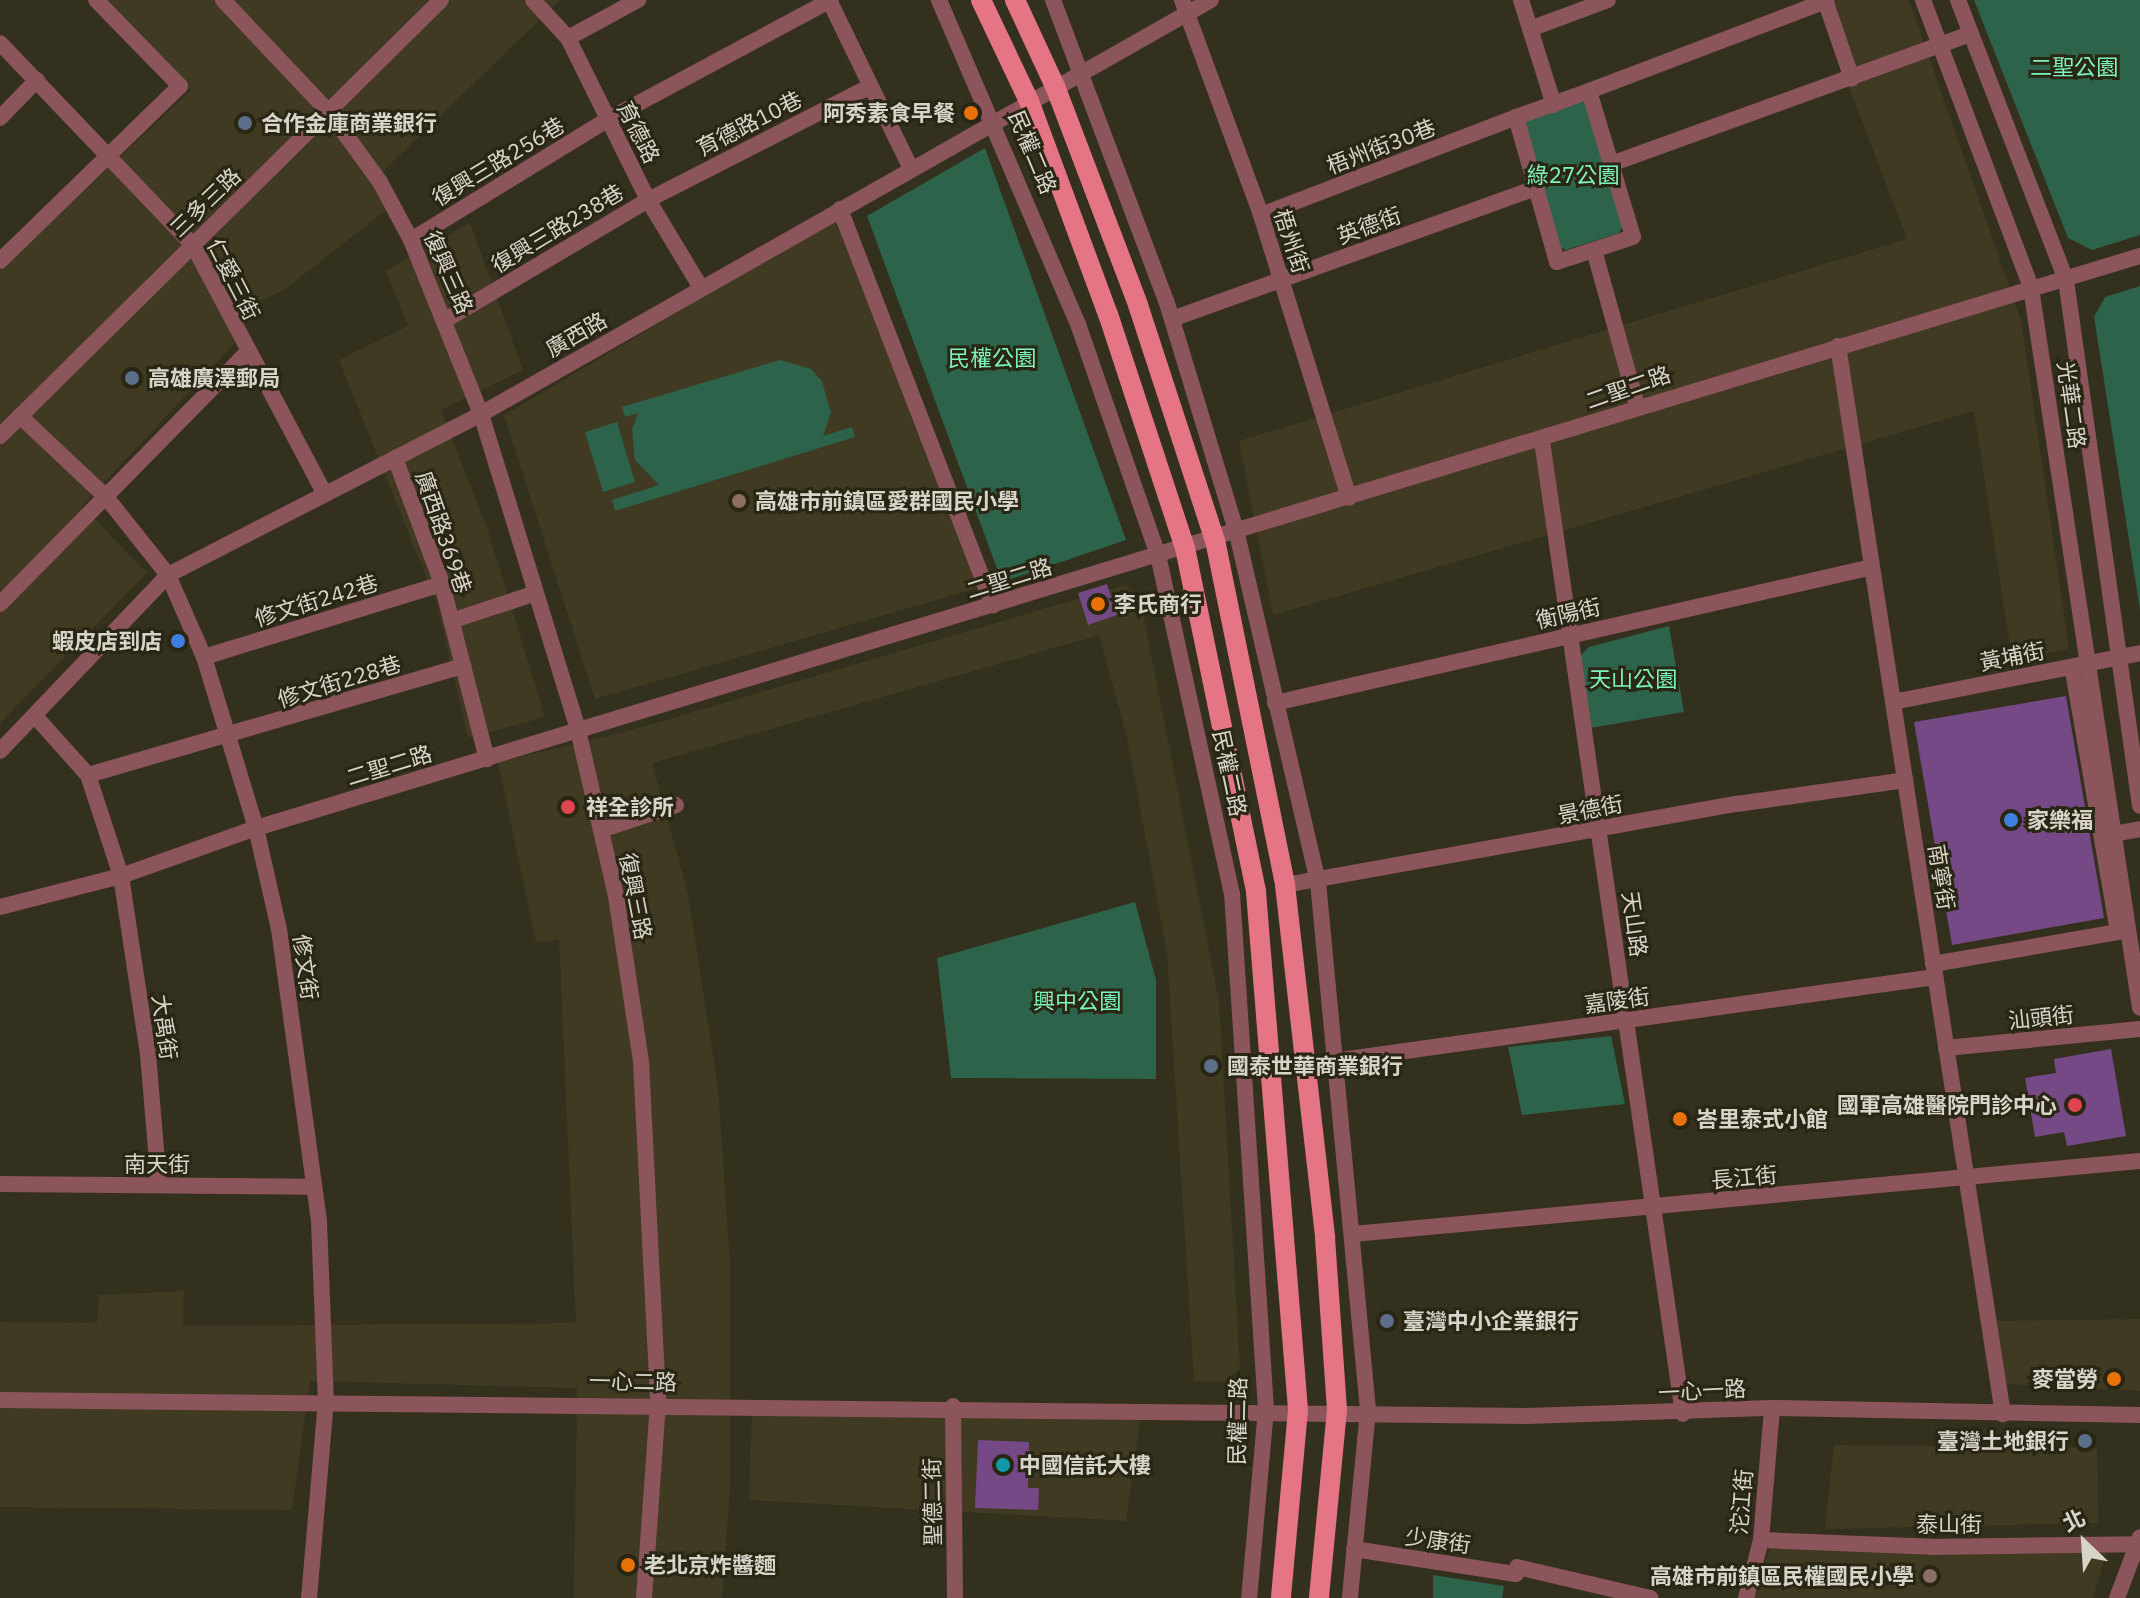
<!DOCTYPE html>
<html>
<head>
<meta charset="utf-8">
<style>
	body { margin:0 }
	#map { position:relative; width:2140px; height:1598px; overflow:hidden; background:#34301e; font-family:"IBM Plex Sans","Noto Sans TC",sans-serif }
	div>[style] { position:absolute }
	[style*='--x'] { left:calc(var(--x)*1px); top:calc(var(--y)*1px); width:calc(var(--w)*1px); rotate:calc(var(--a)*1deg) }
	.built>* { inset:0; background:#3f3a21 }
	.green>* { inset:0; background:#2c634a }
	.building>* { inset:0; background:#744985 }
	.minor>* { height:16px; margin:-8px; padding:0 8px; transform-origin:8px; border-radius:8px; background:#8c545b }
	.major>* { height:20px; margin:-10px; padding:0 10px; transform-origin:10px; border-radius:10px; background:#e57584 }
	.dots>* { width:22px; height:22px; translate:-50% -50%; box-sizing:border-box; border:4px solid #2a2614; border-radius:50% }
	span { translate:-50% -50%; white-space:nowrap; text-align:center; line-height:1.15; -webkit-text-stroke:6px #2a2614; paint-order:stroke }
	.park-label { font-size:22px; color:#7cf4bd }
	.poi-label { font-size:22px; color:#d7d5ca; font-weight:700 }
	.right { translate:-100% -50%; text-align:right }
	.left { translate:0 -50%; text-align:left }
	.street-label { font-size:22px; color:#d7d5ca }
	.north { position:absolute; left:2044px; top:1502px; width:80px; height:80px; -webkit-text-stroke:6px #2a2614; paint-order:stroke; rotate:335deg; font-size:22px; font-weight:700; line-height:32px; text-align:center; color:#d7d5ca }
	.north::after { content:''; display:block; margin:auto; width:28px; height:36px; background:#d7d5ca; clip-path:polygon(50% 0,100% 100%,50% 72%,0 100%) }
</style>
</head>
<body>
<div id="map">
	<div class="built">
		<div style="clip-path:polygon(103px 0,560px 0,373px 181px,386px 210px,284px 290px,237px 312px,245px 332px,82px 506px,147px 573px,0 723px,0 270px,191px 90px)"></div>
		<div style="clip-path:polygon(1816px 0,1909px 0,2021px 320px,2069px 649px,2012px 659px,1974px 411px,1273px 615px,1239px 441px,1907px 239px)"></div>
		<div style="clip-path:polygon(837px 218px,981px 587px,595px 699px,504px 415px)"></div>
		<div style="clip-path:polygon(470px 223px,523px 370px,441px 410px,487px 528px,545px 717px,468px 738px,437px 604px,339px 360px,408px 326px,386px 271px)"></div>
		<div style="clip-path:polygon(1125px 585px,1140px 598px,1219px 1002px,1240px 1368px,1226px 1381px,1194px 1382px,1167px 953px,1127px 737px,1099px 635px,652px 763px,688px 894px,718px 1087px,730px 1262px,730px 1487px,722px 1598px,574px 1598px,577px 1388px,310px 1381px,292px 1510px,0 1507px,0 1322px,97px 1323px,99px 1295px,184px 1291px,183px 1326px,576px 1323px,559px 940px,536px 942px,498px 762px,625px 732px)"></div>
		<div style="clip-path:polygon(2140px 1319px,2140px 1391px,2005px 1384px,1993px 1321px)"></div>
		<div style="clip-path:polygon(752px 1412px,1140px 1420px,1126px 1521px,749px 1500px)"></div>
		<div style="clip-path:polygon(1834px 1445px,2097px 1448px,2098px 1523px,1825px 1529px)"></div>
		<div style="clip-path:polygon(1770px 1549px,2106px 1553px,2093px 1598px,1753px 1598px)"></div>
	</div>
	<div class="green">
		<div style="clip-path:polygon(1974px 0,2140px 0,2140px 235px,2092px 250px,2068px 238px)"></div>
		<div style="clip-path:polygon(1580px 101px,1587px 103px,1624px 224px,1619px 233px,1566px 250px,1558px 246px,1521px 128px,1526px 120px)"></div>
		<div style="clip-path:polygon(985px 148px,1126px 540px,1002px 582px,867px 216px)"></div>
		<div style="clip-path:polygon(2140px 286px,2140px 610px,2094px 317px,2105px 297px)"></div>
		<div style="clip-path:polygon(780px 360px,811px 369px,822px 381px,831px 413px,823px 436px,852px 427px,855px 437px,615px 511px,612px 500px,659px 485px,635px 460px,632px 429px,638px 413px,625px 417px,622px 407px)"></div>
		<div style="clip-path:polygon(617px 422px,635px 482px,603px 492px,585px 432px)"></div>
		<div style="clip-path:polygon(1669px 626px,1684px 712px,1590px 728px,1578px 658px,1589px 647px)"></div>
		<div style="clip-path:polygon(1135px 902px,1156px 980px,1156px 1079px,951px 1078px,937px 958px)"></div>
		<div style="clip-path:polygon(1611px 1036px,1625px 1104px,1522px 1115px,1508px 1047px)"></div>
		<div style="clip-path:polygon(1433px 1575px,1504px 1586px,1502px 1598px,1433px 1598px)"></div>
	</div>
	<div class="building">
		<div style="clip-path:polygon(1107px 584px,1117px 615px,1088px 625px,1078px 593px)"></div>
		<div style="clip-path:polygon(2066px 696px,2104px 918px,1952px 945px,1914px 722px)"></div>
		<div style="clip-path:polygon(2111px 1049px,2126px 1136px,2067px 1146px,2064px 1132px,2035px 1137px,2025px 1078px,2056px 1073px,2054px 1059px)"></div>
		<div style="clip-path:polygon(978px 1440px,1029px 1442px,1028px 1488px,1039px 1488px,1038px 1510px,975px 1508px)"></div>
	</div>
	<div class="minor">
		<div style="--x:223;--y:0;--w:154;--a:46.6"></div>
		<div style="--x:329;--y:112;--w:87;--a:53.9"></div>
		<div style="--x:380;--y:182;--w:66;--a:61.9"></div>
		<div style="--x:411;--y:240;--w:188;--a:68.1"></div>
		<div style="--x:481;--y:414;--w:331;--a:72.9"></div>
		<div style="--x:578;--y:730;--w:170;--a:77.1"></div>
		<div style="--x:616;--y:896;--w:168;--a:81.4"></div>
		<div style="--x:641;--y:1062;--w:341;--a:87.1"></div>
		<div style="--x:658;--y:1403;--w:196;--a:94.1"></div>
		<div style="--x:533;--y:0;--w:52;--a:47.4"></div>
		<div style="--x:568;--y:38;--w:181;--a:63.7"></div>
		<div style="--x:648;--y:200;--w:103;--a:58.9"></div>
		<div style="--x:829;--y:0;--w:186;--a:64.1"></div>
		<div style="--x:939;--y:0;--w:353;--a:66.8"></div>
		<div style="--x:1078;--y:324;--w:244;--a:70.9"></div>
		<div style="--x:1158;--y:555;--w:346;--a:77.7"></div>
		<div style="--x:1232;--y:893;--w:517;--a:86.23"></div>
		<div style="--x:1266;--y:1409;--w:190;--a:95.1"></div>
		<div style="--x:1053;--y:0;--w:321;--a:69.4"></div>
		<div style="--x:1166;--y:300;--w:245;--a:73.1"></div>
		<div style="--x:1237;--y:534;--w:357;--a:76.9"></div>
		<div style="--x:1318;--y:882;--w:530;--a:84.59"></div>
		<div style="--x:1368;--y:1410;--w:189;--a:95.5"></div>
		<div style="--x:1182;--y:0;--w:229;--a:69.8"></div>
		<div style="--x:1261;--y:215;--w:296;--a:72.7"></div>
		<div style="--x:1521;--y:0;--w:110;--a:72.6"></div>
		<div style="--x:1825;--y:0;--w:83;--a:71.1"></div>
		<div style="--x:1923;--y:0;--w:308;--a:69.4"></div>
		<div style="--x:2031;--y:288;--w:728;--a:81.39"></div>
		<div style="--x:1958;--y:0;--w:300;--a:68.9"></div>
		<div style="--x:2066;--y:280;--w:531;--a:81.99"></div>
		<div style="--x:1530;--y:29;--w:83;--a:-20.4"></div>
		<div style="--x:568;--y:38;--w:80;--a:-28.5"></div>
		<div style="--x:0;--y:43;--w:279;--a:46.3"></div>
		<div style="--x:193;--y:245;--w:282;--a:62.1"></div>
		<div style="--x:1589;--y:91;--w:254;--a:-20.8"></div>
		<div style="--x:0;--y:118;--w:53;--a:-45.8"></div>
		<div style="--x:1611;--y:164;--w:383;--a:-19.9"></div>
		<div style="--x:840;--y:209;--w:425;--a:68.9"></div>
		<div style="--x:1261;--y:215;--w:273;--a:-21"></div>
		<div style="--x:1516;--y:117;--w:77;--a:-19.6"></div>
		<div style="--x:1589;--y:91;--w:152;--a:73.2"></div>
		<div style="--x:1633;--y:237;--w:80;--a:161.8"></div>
		<div style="--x:1557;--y:262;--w:151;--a:-105.8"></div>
		<div style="--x:411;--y:240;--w:230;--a:-31.5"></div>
		<div style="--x:607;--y:120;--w:254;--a:-28.2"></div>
		<div style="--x:1594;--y:250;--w:161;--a:74.5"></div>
		<div style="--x:0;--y:261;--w:251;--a:-44.2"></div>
		<div style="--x:180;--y:86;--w:120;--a:-134.3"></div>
		<div style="--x:447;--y:319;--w:234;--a:-30.6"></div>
		<div style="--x:648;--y:200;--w:250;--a:-27.1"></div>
		<div style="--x:1172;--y:319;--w:387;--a:-19.8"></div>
		<div style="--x:1838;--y:346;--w:1081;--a:81.22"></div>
		<div style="--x:20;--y:416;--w:118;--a:43.3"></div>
		<div style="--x:106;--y:497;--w:100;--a:51.5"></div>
		<div style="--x:168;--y:575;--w:90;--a:66.3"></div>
		<div style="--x:204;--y:657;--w:179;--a:73.1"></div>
		<div style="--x:256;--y:828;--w:104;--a:77.2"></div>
		<div style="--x:279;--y:929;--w:295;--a:82.2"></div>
		<div style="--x:319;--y:1221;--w:179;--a:87.8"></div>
		<div style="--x:326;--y:1400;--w:199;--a:94.9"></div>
		<div style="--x:0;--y:436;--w:620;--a:-44.67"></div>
		<div style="--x:1542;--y:441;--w:983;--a:81.75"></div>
		<div style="--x:395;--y:458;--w:134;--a:69.5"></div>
		<div style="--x:442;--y:584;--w:181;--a:75.6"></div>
		<div style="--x:0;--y:604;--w:352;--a:-45.5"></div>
		<div style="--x:451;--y:621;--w:86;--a:-18.2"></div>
		<div style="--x:204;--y:657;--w:249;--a:-17.1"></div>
		<div style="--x:1893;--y:702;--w:252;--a:-11.2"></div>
		<div style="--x:1275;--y:703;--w:612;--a:-12.83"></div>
		<div style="--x:35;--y:716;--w:79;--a:48.1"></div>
		<div style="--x:88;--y:775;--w:106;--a:71.9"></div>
		<div style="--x:121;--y:876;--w:180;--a:81.4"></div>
		<div style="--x:148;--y:1054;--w:131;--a:85.2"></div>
		<div style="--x:0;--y:751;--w:243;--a:-46.3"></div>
		<div style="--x:168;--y:575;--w:352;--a:-27.2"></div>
		<div style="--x:481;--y:414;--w:839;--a:-29.56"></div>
		<div style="--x:88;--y:775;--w:391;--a:-16.2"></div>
		<div style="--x:601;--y:830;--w:79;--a:-18.4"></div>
		<div style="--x:2113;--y:834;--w:27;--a:-10"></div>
		<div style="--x:1285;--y:885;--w:459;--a:-10.2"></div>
		<div style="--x:1737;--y:804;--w:170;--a:-8.1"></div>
		<div style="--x:0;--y:907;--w:125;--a:-14.4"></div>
		<div style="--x:121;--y:876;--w:143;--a:-19.6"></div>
		<div style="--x:256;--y:828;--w:1969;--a:-16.89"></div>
		<div style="--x:1933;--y:964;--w:188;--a:-9.8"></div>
		<div style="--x:2118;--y:932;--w:269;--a:-99.8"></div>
		<div style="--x:1946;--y:1048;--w:195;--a:-5.6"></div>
		<div style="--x:1305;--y:1065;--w:636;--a:-7.95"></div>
		<div style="--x:0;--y:1184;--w:314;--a:0.5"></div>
		<div style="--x:1353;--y:1234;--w:790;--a:-5.3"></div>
		<div style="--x:0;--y:1400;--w:1527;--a:0.6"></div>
		<div style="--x:1527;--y:1416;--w:245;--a:-1.9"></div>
		<div style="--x:1772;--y:1408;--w:368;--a:1.1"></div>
		<div style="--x:953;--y:1406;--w:192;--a:89.4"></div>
		<div style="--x:1761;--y:1540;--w:171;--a:2.3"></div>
		<div style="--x:1932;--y:1547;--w:205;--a:-0.8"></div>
		<div style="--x:1354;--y:1549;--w:164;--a:8.8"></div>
		<div style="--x:1517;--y:1567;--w:137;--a:13.1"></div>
		<div style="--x:1746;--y:1598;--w:60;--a:-75.5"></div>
		<div style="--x:1761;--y:1540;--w:132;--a:-85.2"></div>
		<div style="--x:2117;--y:1598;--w:65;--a:-69.3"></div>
	</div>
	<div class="major">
		<div style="--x:981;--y:0;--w:112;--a:64.6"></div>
		<div style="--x:1029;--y:101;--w:227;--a:69.7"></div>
		<div style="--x:1108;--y:314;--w:246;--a:71.8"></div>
		<div style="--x:1185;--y:548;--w:351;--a:78.3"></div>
		<div style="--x:1256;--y:892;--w:520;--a:85.36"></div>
		<div style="--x:1298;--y:1410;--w:189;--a:95.2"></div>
		<div style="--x:1015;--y:0;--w:95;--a:65.1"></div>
		<div style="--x:1055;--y:86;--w:234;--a:69.2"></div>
		<div style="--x:1138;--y:305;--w:247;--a:71.9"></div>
		<div style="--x:1215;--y:540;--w:352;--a:78.5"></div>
		<div style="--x:1285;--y:885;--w:355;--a:83.5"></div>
		<div style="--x:1325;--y:1238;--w:172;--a:86"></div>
		<div style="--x:1337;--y:1410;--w:189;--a:95.5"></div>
	</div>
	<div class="dots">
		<div style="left:971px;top:113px;background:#e8710a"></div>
		<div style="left:245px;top:123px;background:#5c6f8a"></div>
		<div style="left:132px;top:378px;background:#5c6f8a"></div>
		<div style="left:739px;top:501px;background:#8d6e63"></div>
		<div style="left:1098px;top:604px;background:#e8710a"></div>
		<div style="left:178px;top:641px;background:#3f7fe0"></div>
		<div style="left:568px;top:807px;background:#e0444e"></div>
		<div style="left:2011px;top:820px;background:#3f7fe0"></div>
		<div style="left:1211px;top:1066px;background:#5c6f8a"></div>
		<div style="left:2075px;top:1105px;background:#e0444e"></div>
		<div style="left:1680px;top:1119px;background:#e8710a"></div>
		<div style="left:1387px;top:1321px;background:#5c6f8a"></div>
		<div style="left:2114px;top:1379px;background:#e8710a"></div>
		<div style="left:2085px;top:1441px;background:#5c6f8a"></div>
		<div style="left:1003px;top:1465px;background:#0f9aa8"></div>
		<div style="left:628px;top:1565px;background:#e8710a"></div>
		<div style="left:1930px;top:1576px;background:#8d6e63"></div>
	</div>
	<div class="park-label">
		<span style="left:2074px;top:67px">二聖公園</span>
		<span style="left:1573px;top:175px">綠27公園</span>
		<span style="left:992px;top:358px">民權公園</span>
		<span style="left:1633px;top:679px">天山公園</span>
		<span style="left:1077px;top:1001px">興中公園</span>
	</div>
	<div class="poi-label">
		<span class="right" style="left:955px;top:113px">阿秀素食早餐</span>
		<span class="left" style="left:261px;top:123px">合作金庫商業銀行</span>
		<span class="left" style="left:148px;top:378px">高雄廣澤郵局</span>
		<span class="left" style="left:755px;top:501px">高雄市前鎮區愛群國民小學</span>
		<span class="left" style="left:1114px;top:604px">李氏商行</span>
		<span class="right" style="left:162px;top:641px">蝦皮店到店</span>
		<span class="left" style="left:586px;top:807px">祥全診所</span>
		<span class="left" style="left:2027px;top:820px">家樂福</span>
		<span class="left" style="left:1227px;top:1066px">國泰世華商業銀行</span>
		<span class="right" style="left:2057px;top:1105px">國軍高雄醫院門診中心</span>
		<span class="left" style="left:1696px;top:1119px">峇里泰式小館</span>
		<span class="left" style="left:1403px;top:1321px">臺灣中小企業銀行</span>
		<span class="right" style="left:2098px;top:1379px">麥當勞</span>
		<span class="right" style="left:2069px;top:1441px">臺灣土地銀行</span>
		<span class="left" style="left:1019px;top:1465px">中國信託大樓</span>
		<span class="left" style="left:644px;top:1565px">老北京炸醬麵</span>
		<span class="right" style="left:1914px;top:1576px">高雄市前鎮區民權國民小學</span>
	</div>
	<div class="street-label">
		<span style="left:749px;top:123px;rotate:-27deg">育德路10巷</span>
		<span style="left:639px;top:132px;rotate:63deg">育德路</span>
		<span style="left:1381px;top:146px;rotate:-21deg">梧州街30巷</span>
		<span style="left:1033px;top:152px;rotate:67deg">民權二路</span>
		<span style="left:498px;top:161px;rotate:-31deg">復興三路256巷</span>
		<span style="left:205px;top:202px;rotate:-44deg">三多三路</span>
		<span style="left:1369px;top:225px;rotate:-20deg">英德街</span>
		<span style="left:557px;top:228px;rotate:-31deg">復興三路238巷</span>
		<span style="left:1292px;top:241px;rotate:72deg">梧州街</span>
		<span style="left:449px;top:272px;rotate:66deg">復興三路</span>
		<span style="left:234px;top:279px;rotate:63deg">仁愛三街</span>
		<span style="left:576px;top:334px;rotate:-30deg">廣西路</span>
		<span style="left:1628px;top:387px;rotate:-19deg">二聖二路</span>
		<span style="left:2072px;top:405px;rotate:82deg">光華二路</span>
		<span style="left:444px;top:532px;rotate:71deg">廣西路369巷</span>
		<span style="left:1009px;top:578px;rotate:-17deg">二聖二路</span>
		<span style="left:316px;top:600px;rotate:-17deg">修文街242巷</span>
		<span style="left:1568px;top:613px;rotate:-13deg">衡陽街</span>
		<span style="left:2012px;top:656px;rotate:-11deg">黃埔街</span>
		<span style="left:339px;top:681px;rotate:-17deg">修文街228巷</span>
		<span style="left:389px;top:765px;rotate:-17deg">二聖二路</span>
		<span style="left:1230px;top:773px;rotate:78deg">民權二路</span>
		<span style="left:1590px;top:809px;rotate:-11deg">景德街</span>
		<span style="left:1942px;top:877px;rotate:81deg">南寧街</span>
		<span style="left:636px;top:896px;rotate:79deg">復興三路</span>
		<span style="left:1635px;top:924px;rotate:82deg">天山路</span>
		<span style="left:306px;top:967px;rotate:82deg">修文街</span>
		<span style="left:1617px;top:1000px;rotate:-8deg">嘉陵街</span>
		<span style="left:2041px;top:1017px;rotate:-6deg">汕頭街</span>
		<span style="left:165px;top:1027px;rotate:82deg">大禹街</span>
		<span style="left:157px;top:1164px">南天街</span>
		<span style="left:1744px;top:1177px;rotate:-5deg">長江街</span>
		<span style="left:633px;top:1381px;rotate:1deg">一心二路</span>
		<span style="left:1702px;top:1390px;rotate:-3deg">一心一路</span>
		<span style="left:1237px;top:1421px;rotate:-89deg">民權二路</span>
		<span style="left:932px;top:1502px;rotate:-91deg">聖德二街</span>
		<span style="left:1741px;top:1502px;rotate:-85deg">沱江街</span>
		<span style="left:1949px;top:1524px">泰山街</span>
		<span style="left:1438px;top:1540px;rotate:8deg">少康街</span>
	</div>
	<div class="north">北</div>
</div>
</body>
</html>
